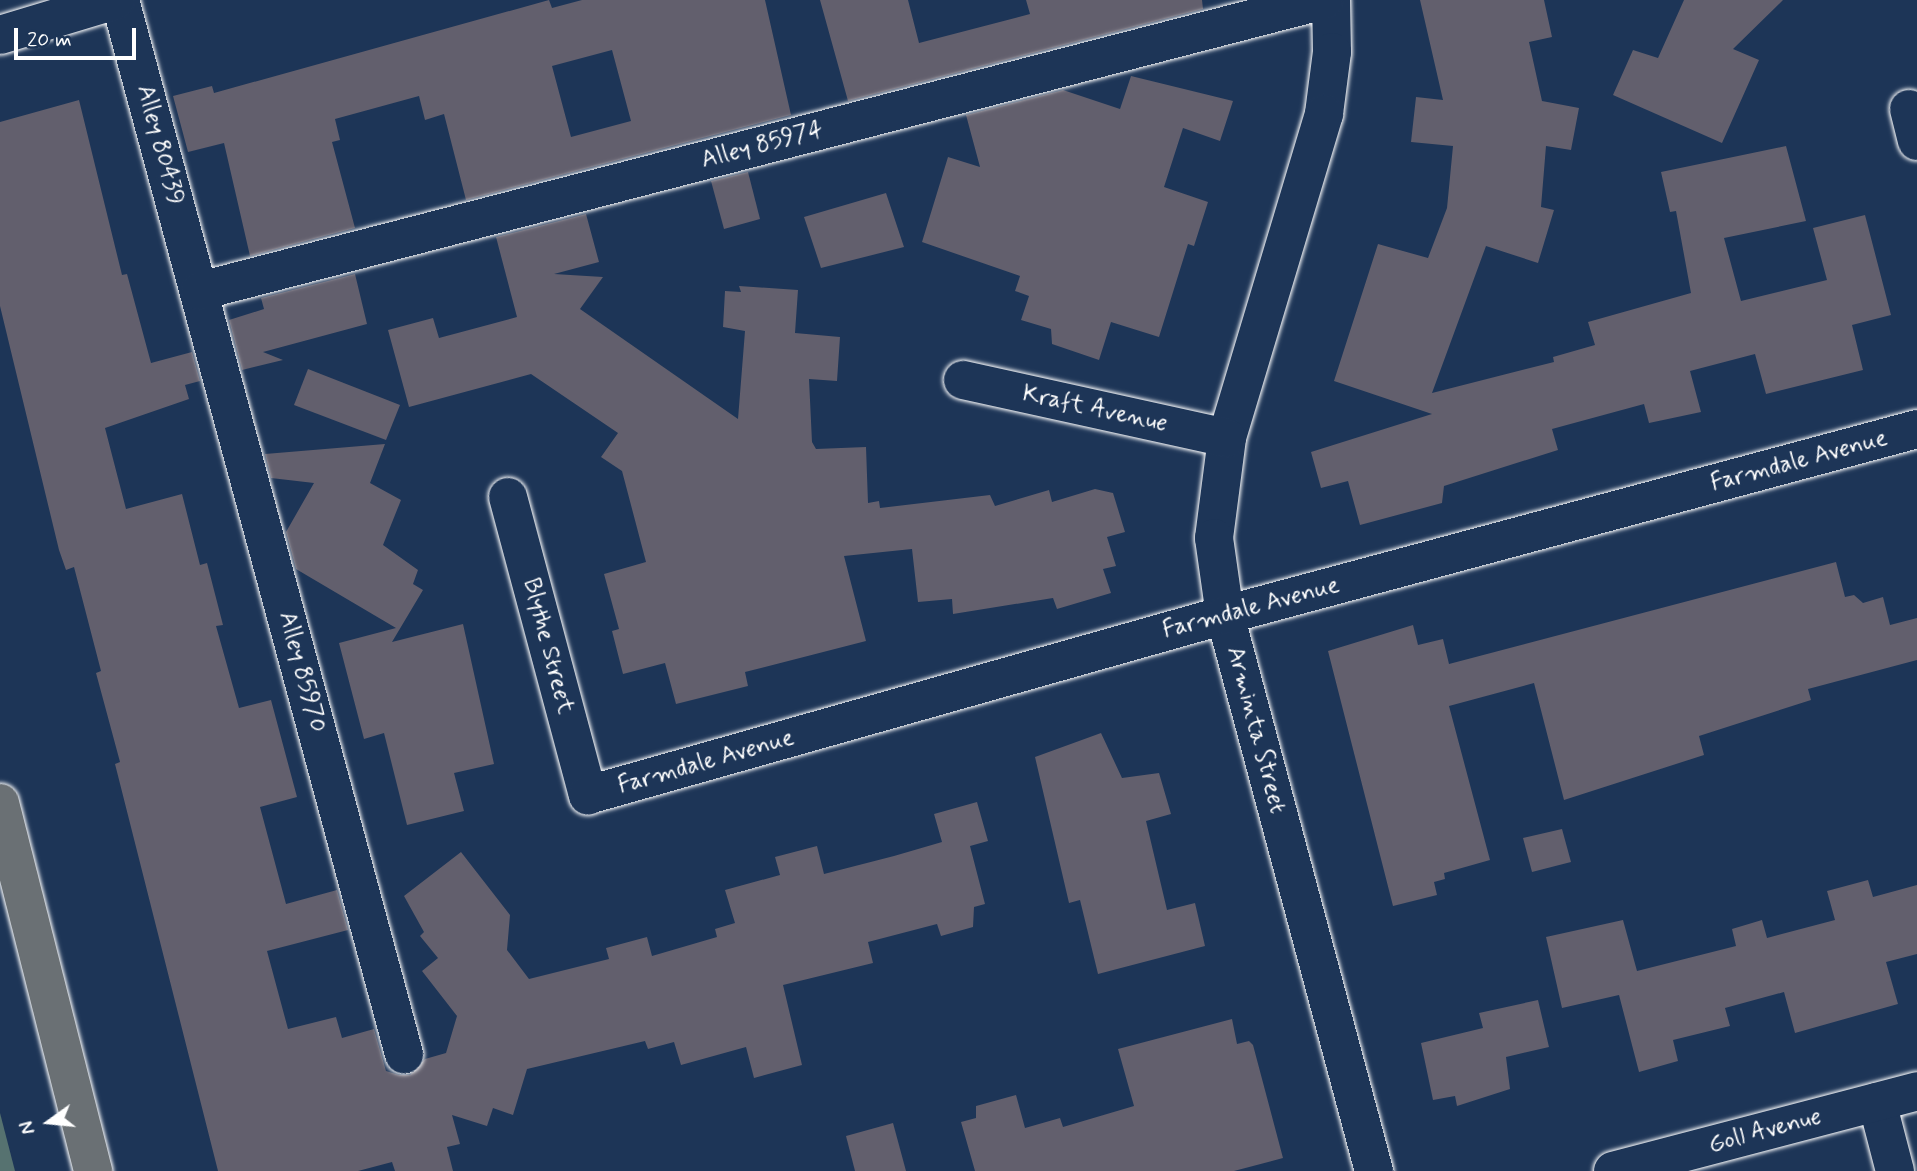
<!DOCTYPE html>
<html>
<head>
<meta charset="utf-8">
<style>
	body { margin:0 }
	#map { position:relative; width:1917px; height:1171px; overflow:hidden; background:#1d3557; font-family:Mynerve,sans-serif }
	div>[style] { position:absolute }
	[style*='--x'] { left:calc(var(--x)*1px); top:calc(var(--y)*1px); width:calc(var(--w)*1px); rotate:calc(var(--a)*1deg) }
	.green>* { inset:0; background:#567270 }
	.building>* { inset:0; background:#625f6d }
	.roads { filter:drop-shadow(0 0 2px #fff) drop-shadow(0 0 2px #fff) }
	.minor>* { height:38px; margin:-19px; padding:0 19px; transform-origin:19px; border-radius:19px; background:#1d3557 }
	.major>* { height:38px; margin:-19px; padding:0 19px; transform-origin:19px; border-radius:19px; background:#6a7074 }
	span { translate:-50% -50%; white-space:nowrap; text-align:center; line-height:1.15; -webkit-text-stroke:5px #1d3557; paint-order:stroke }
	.street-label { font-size:24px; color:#fff }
	.north { position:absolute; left:14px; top:1087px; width:70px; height:70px; -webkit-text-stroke:5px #1d3557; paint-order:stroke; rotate:255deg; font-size:19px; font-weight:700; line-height:28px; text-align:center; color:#fff }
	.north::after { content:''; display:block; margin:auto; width:24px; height:32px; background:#fff; clip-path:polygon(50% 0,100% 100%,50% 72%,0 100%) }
	.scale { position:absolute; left:14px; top:28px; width:122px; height:32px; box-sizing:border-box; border:4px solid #fff; border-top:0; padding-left:9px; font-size:21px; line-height:24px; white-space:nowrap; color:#fff; -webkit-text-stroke:5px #1d3557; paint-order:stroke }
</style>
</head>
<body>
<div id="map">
	<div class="green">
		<div style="clip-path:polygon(0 1113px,15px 1171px,0 1171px)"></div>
	</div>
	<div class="building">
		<div style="clip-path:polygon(evenodd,549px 0,552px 8px,582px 0,765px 0,791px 115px,466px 200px,444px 114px,425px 120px,419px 96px,335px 119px,340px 140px,332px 142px,355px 228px,250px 256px,224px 143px,188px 152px,173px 96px,212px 86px,214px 93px,549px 0,612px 50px,631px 121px,571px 137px,552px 66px,612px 50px)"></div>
		<div style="clip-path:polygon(820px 0,908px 0,919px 43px,1030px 14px,1026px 0,1202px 0,1203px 9px,848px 101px)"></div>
		<div style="clip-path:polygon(1420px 0,1544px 0,1552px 37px,1529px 42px,1542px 101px,1579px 108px,1571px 150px,1546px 146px,1541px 207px,1554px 210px,1538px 263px,1486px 246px,1432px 393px,1554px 362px,1553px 357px,1595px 345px,1588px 322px,1691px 293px,1676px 211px,1670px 212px,1661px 172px,1786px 146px,1806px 221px,1724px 238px,1741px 301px,1827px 280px,1813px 228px,1865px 215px,1891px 315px,1852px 325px,1863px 370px,1766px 394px,1755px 354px,1690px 371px,1701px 412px,1649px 423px,1644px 404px,1552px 429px,1558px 450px,1444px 486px,1442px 503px,1360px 525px,1348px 481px,1321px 488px,1311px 452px,1432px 414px,1334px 381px,1378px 244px,1428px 258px,1447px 208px,1453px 146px,1411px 142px,1416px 97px,1443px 100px)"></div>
		<div style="clip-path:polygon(1684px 0,1783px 0,1733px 49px,1759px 60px,1722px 143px,1613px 95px,1633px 50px,1658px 58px)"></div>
		<div style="clip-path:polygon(1131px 76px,1233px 101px,1220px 141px,1183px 128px,1164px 187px,1208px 202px,1194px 246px,1188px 244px,1159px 337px,1111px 322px,1099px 360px,1052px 344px,1051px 329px,1021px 320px,1029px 296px,1015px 291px,1020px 276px,922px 242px,948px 157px,980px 167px,966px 115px,1063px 90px,1120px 109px)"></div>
		<div style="clip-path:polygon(79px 100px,122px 275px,127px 274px,151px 363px,192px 352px,200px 381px,185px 385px,189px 399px,105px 428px,126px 509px,182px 494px,200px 565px,207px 563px,223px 625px,216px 626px,239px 708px,271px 700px,297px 797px,260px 807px,286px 904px,337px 890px,348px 930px,267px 951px,288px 1029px,336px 1017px,342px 1038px,374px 1029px,386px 1071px,399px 1075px,410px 1075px,425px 1059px,446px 1053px,457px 1016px,422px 971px,438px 958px,420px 936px,424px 932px,404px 896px,461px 852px,510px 915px,507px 950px,529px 979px,609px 959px,606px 948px,647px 937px,652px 956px,717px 937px,715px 929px,735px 923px,725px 890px,780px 875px,775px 857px,817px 846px,824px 874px,894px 856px,942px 842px,934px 814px,977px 802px,988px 841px,970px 846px,985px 904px,974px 907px,973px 927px,941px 936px,937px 924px,868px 942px,873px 963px,783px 985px,802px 1065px,754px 1078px,746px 1047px,681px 1065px,674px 1042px,648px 1049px,645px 1041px,527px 1069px,513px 1115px,493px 1108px,487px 1126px,452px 1115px,460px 1144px,447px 1147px,453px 1171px,395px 1171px,392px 1162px,358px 1171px,218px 1171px,115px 764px,120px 762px,96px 673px,101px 671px,74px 567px,66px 570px,59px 550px,0 306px,0 122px)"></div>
		<div style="clip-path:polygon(748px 172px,760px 219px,724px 229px,711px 181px)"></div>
		<div style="clip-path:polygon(886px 193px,904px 247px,821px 268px,804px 217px)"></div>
		<div style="clip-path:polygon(586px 214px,599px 262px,554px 274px,603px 277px,580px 309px,738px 419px,745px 331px,723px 327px,725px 291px,741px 292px,739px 286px,798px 290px,795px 333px,840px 337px,837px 381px,809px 379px,812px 442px,816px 449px,866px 447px,868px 503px,879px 501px,880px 508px,990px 495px,995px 506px,1049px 490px,1052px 502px,1095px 489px,1113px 493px,1125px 532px,1107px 537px,1116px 566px,1103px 569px,1111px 593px,1057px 609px,1053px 598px,953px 614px,952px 599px,918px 602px,912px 549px,844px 556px,866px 641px,745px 672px,748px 686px,676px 704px,665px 663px,623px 674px,612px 631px,619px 629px,604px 574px,646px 562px,622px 471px,601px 457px,618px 433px,531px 374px,409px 407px,388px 330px,433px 318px,439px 338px,517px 317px,496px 237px)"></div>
		<div style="clip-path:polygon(355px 274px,367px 324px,263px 352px,283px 360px,242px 370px,229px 320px,264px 309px,261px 298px)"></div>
		<div style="clip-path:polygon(308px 369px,400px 405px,386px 440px,294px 405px)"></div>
		<div style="clip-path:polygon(385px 444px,370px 483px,401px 500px,383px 545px,418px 570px,413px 584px,423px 590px,392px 642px,463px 624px,494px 764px,454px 773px,464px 811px,407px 825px,384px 733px,364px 739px,339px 643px,396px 628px,296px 569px,286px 532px,314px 483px,271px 478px,265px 454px)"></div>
		<div style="clip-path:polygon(1836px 562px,1845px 597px,1854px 595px,1863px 603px,1883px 597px,1890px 625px,1917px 618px,1917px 660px,1808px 689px,1811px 700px,1699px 736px,1704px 755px,1564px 800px,1534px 683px,1449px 706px,1490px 860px,1444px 873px,1445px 879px,1434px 882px,1437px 895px,1393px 906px,1328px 651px,1413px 625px,1418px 645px,1443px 639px,1449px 664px)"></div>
		<div style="clip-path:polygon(1101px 733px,1122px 778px,1159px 773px,1171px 814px,1146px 821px,1167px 910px,1195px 903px,1205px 946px,1098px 974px,1080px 900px,1069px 903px,1035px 757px)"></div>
		<div style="clip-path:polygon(1562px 829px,1571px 862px,1532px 872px,1523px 838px)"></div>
		<div style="clip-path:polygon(1868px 880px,1873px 897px,1917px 885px,1917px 954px,1886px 962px,1898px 1004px,1795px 1033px,1784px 992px,1725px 1008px,1730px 1026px,1673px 1040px,1678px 1061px,1639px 1072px,1619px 995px,1562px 1008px,1546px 937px,1623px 920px,1637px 971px,1736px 946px,1732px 929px,1762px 920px,1767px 938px,1835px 920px,1827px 891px)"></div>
		<div style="clip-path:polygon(1538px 1000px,1549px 1047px,1506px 1057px,1510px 1089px,1457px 1106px,1455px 1096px,1433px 1100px,1421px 1043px,1483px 1028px,1479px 1013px)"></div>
		<div style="clip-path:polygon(1232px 1019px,1237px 1044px,1249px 1041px,1253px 1045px,1283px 1158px,1234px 1171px,975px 1171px,961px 1122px,976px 1118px,976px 1106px,1016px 1095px,1025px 1128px,1060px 1118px,1063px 1127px,1134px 1106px,1118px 1049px)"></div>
		<div style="clip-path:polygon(893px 1123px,906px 1171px,855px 1171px,846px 1136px)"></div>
	</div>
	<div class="roads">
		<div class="minor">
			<div style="--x:120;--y:0;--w:1092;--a:74.92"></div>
			<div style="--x:1331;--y:0;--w:52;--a:88.9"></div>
			<div style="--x:1332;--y:52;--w:63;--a:97.4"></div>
			<div style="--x:1324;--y:114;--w:338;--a:106.7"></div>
			<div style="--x:1227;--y:438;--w:101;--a:97.4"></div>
			<div style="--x:1214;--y:538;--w:78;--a:81.9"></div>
			<div style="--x:1225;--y:615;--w:576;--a:75"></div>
			<div style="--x:0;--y:35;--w:121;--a:-16.8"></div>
			<div style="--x:1909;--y:109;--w:33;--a:76"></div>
			<div style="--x:200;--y:291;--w:1161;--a:-14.51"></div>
			<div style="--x:963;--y:380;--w:270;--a:12.4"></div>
			<div style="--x:508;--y:497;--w:309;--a:75"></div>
			<div style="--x:588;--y:795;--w:662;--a:-15.78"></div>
			<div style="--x:1225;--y:615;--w:717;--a:-15.04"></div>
			<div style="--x:1877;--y:1102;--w:71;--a:75.4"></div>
			<div style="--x:1613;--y:1171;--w:314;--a:-14.7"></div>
		</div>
		<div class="major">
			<div style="--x:0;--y:803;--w:380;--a:75.8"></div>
		</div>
	</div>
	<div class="street-label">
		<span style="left:160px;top:145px;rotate:75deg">Alley 80439</span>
		<span style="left:762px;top:145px;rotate:-15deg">Alley 85974</span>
		<span style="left:1095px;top:409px;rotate:12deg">Kraft Avenue</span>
		<span style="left:1799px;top:461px;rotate:-15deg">Farmdale Avenue</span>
		<span style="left:1251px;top:608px;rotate:-15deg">Farmdale Avenue</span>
		<span style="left:548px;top:646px;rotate:75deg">Blythe Street</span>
		<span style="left:302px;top:672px;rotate:75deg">Alley 85970</span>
		<span style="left:1256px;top:730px;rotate:75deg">Arminta Street</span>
		<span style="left:706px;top:762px;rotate:-16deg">Farmdale Avenue</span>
		<span style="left:1765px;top:1131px;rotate:-15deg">Goll Avenue</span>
	</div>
	<div class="north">N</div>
	<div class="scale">20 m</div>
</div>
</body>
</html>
